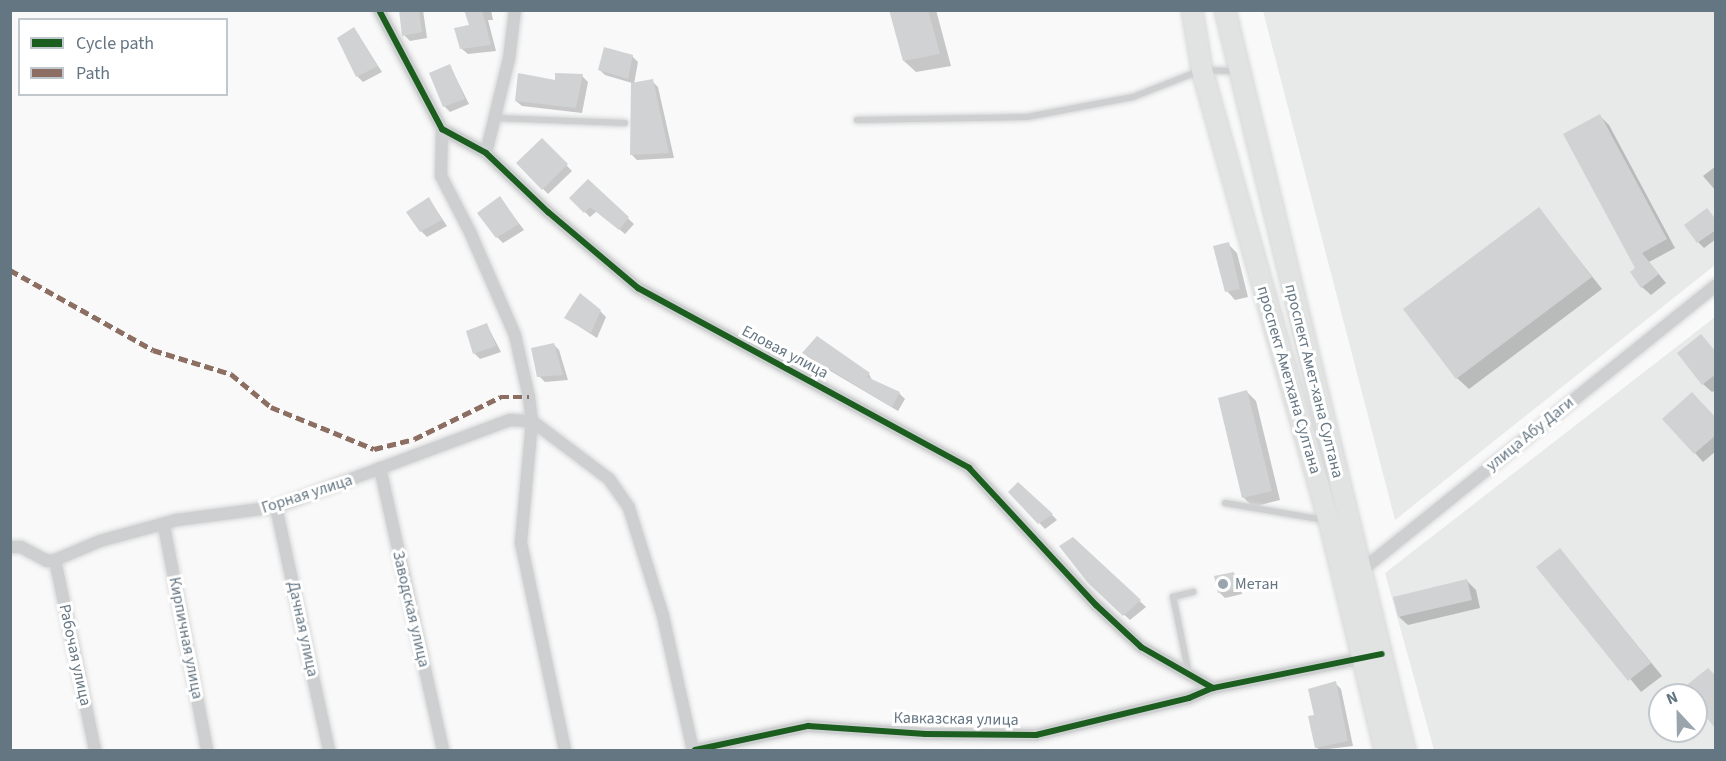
<!DOCTYPE html>
<html>
<head>
<meta charset="utf-8">
<style>
	body { margin:0 }
	#map { position:relative; width:1726px; height:761px; overflow:hidden; background:#f9f9f9; font-family:"Source Sans 3",sans-serif }
	div>[style] { position:absolute }
	[style*='--x'] { left:calc(var(--x)*1px); top:calc(var(--y)*1px); width:calc(var(--w)*1px); rotate:calc(var(--a)*1deg) }
	.built>* { inset:0; background:#e8e9e9 }
	.shadow>* { inset:0; background:#0003 }
	.building>* { inset:0; background:#d0d2d3 }
	.roads { filter:drop-shadow(0 0 2px #d5d6d7) drop-shadow(0 0 2px #d5d6d7) }
	.lane>* { height:6px; margin:-3px; padding:0 3px; transform-origin:3px; border-radius:3px; background:#cecfd0 }
	.street>* { height:12px; margin:-6px; padding:0 6px; transform-origin:6px; border-radius:6px; background:#cecfd0 }
	.primary>* { height:20px; margin:-10px; padding:0 10px; transform-origin:10px; border-radius:10px; background:#e1e2e2 }
	.quiet>* { height:4.5px; margin-top:-2.25px; transform-origin:0; background:repeating-linear-gradient(90deg,#8d6e63 0 9px,transparent 0 13.5px) }
	.cycleway>* { height:6px; margin:-3px; padding:0 3px; transform-origin:3px; border-radius:3px; background:#1b5e20 }
	.dots>* { width:16px; height:16px; translate:-50% -50%; box-sizing:border-box; border:3px solid #fff; border-radius:50% }
	span { translate:-50% -50%; white-space:nowrap; text-align:center; line-height:1.15; -webkit-text-stroke:6px #fff; paint-order:stroke }
	.street-label { font-size:16px; color:#657683 }
	.poi-label { font-size:16px; color:#657683 }
	.left { translate:0 -50%; text-align:left }
	.frame { position:absolute; inset:0; border:12px solid #657683; pointer-events:none }
	.legend { position:absolute; left:18px; top:18px; width:210px; height:78px; box-sizing:border-box; background:#fff; border:2px solid #c1c8cd; margin:0; padding:8px 10px; list-style:none; font-size:18px; color:#657683 }
	.legend li { display:flex; align-items:center; gap:12px; height:30px }
	.legend b { width:30px; border:2px solid #c1c8cd }
	.north { position:absolute; left:1648px; top:683px; width:60px; height:60px; box-sizing:border-box; background:#fff; border:2px solid #c1c8cd; border-radius:50%; rotate:338deg; font-size:16px; font-weight:700; line-height:24px; text-align:center; color:#657683 }
	.north::after { content:''; display:block; margin:auto; width:21px; height:27px; background:#99a4ac; clip-path:polygon(50% 0,100% 100%,50% 72%,0 100%) }
</style>
</head>
<body>
<div id="map">
	<div class="built">
		<div style="clip-path:polygon(1263px 11px,1715px 11px,1715px 265px,1395px 520px)"></div>
		<div style="clip-path:polygon(evenodd,1715px 317px,1715px 750px,1434px 750px,1385px 573px,1715px 317px,1660px 695px,1696px 695px,1696px 731px,1660px 731px,1660px 695px)"></div>
	</div>
	<div class="shadow">
		<div style="clip-path:polygon(400px 10px,423px 10px,427px 38px,410px 41px,404px 35px)"></div>
		<div style="clip-path:polygon(465px 10px,491px 10px,493px 20px,488px 20px,496px 51px,468px 54px,462px 49px,471px 26px)"></div>
		<div style="clip-path:polygon(890px 10px,936px 10px,951px 66px,916px 72px,904px 61px)"></div>
		<div style="clip-path:polygon(354px 29px,382px 72px,363px 82px,357px 76px)"></div>
		<div style="clip-path:polygon(632px 56px,638px 62px,634px 84px,652px 81px,658px 87px,674px 158px,637px 160px,632px 155px,632px 83px,605px 75px,599px 69px)"></div>
		<div style="clip-path:polygon(450px 66px,469px 104px,450px 112px,444px 106px)"></div>
		<div style="clip-path:polygon(582px 76px,588px 82px,582px 113px,522px 106px,516px 101px,556px 82px)"></div>
		<div style="clip-path:polygon(1600px 116px,1609px 125px,1675px 248px,1649px 262px,1666px 283px,1651px 295px,1642px 287px,1636px 269px)"></div>
		<div style="clip-path:polygon(542px 140px,572px 171px,548px 194px,518px 163px)"></div>
		<div style="clip-path:polygon(1716px 166px,1716px 191px,1703px 176px)"></div>
		<div style="clip-path:polygon(588px 181px,634px 224px,625px 234px,597px 211px,590px 217px,571px 198px)"></div>
		<div style="clip-path:polygon(500px 198px,524px 230px,503px 243px,497px 237px)"></div>
		<div style="clip-path:polygon(429px 199px,447px 226px,427px 237px,421px 231px)"></div>
		<div style="clip-path:polygon(1539px 209px,1602px 289px,1469px 389px,1457px 378px)"></div>
		<div style="clip-path:polygon(1716px 220px,1716px 239px,1704px 248px,1698px 242px)"></div>
		<div style="clip-path:polygon(1228px 244px,1237px 253px,1248px 297px,1235px 300px,1227px 291px)"></div>
		<div style="clip-path:polygon(600px 311px,606px 317px,597px 338px,566px 318px)"></div>
		<div style="clip-path:polygon(487px 325px,501px 352px,480px 359px,474px 353px)"></div>
		<div style="clip-path:polygon(817px 338px,869px 374px,873px 382px,899px 393px,905px 399px,898px 411px,810px 359px,804px 353px)"></div>
		<div style="clip-path:polygon(554px 345px,559px 350px,568px 380px,545px 382px,539px 376px)"></div>
		<div style="clip-path:polygon(1716px 352px,1716px 390px,1712px 392px,1703px 384px)"></div>
		<div style="clip-path:polygon(1247px 392px,1256px 401px,1280px 500px,1253px 507px,1244px 498px,1220px 399px)"></div>
		<div style="clip-path:polygon(1716px 419px,1716px 451px,1703px 462px,1695px 453px)"></div>
		<div style="clip-path:polygon(1010px 492px,1052px 515px,1057px 520px,1045px 529px)"></div>
		<div style="clip-path:polygon(1073px 538px,1146px 607px,1130px 620px,1095px 589px)"></div>
		<div style="clip-path:polygon(1560px 550px,1662px 676px,1641px 692px,1539px 567px)"></div>
		<div style="clip-path:polygon(1233px 573px,1239px 579px,1242px 594px,1225px 598px,1219px 592px)"></div>
		<div style="clip-path:polygon(1467px 581px,1476px 590px,1480px 608px,1408px 625px,1399px 617px)"></div>
		<div style="clip-path:polygon(1335px 683px,1341px 689px,1353px 746px,1320px 750px,1316px 747px,1316px 716px)"></div>
	</div>
	<div class="building">
		<div style="clip-path:polygon(399px 10px,419px 10px,422px 32px,402px 36px)"></div>
		<div style="clip-path:polygon(464px 10px,482px 10px,491px 45px,460px 49px,454px 28px,469px 25px)"></div>
		<div style="clip-path:polygon(889px 10px,928px 10px,940px 54px,903px 61px)"></div>
		<div style="clip-path:polygon(354px 27px,378px 66px,356px 77px,337px 38px)"></div>
		<div style="clip-path:polygon(604px 47px,633px 55px,628px 79px,598px 70px)"></div>
		<div style="clip-path:polygon(450px 64px,465px 99px,443px 107px,429px 73px)"></div>
		<div style="clip-path:polygon(518px 73px,555px 80px,555px 73px,583px 74px,576px 108px,515px 101px)"></div>
		<div style="clip-path:polygon(653px 79px,669px 153px,630px 155px,631px 83px)"></div>
		<div style="clip-path:polygon(1600px 114px,1667px 239px,1642px 253px,1659px 274px,1641px 288px,1630px 272px,1635px 268px,1563px 134px)"></div>
		<div style="clip-path:polygon(542px 138px,568px 164px,542px 190px,516px 163px)"></div>
		<div style="clip-path:polygon(588px 179px,629px 217px,619px 230px,590px 207px,584px 213px,569px 198px)"></div>
		<div style="clip-path:polygon(500px 196px,519px 224px,496px 238px,477px 213px)"></div>
		<div style="clip-path:polygon(429px 197px,442px 220px,420px 232px,406px 212px)"></div>
		<div style="clip-path:polygon(1539px 207px,1592px 277px,1456px 379px,1403px 309px)"></div>
		<div style="clip-path:polygon(1707px 208px,1716px 220px,1716px 230px,1697px 243px,1684px 225px)"></div>
		<div style="clip-path:polygon(1229px 242px,1240px 289px,1225px 292px,1213px 246px)"></div>
		<div style="clip-path:polygon(580px 293px,601px 310px,591px 333px,564px 318px)"></div>
		<div style="clip-path:polygon(487px 323px,496px 346px,473px 354px,466px 331px)"></div>
		<div style="clip-path:polygon(1701px 334px,1716px 352px,1716px 374px,1702px 385px,1677px 353px)"></div>
		<div style="clip-path:polygon(817px 336px,870px 373px,867px 377px,900px 392px,892px 407px,802px 353px)"></div>
		<div style="clip-path:polygon(554px 343px,563px 375px,537px 377px,531px 348px)"></div>
		<div style="clip-path:polygon(1247px 390px,1272px 491px,1242px 498px,1218px 398px)"></div>
		<div style="clip-path:polygon(1692px 392px,1716px 418px,1716px 435px,1694px 454px,1662px 419px)"></div>
		<div style="clip-path:polygon(1018px 482px,1053px 514px,1038px 524px,1008px 492px)"></div>
		<div style="clip-path:polygon(1073px 537px,1141px 600px,1123px 616px,1088px 583px,1059px 546px)"></div>
		<div style="clip-path:polygon(1560px 548px,1651px 663px,1628px 681px,1536px 567px)"></div>
		<div style="clip-path:polygon(1234px 572px,1237px 589px,1218px 593px,1214px 576px)"></div>
		<div style="clip-path:polygon(1467px 579px,1472px 600px,1398px 617px,1393px 597px)"></div>
		<div style="clip-path:polygon(1708px 668px,1716px 676px,1716px 729px,1696px 705px,1696px 695px,1688px 695px,1683px 688px)"></div>
		<div style="clip-path:polygon(1336px 681px,1348px 741px,1315px 748px,1308px 716px,1314px 715px,1308px 689px)"></div>
	</div>
	<div class="roads">
		<div class="lane">
			<div style="--x:495;--y:118;--w:130;--a:2.2"></div>
			<div style="--x:857;--y:120;--w:170;--a:-1"></div>
			<div style="--x:1027;--y:117;--w:108;--a:-10.7"></div>
			<div style="--x:1133;--y:97;--w:74;--a:-21.4"></div>
			<div style="--x:1202;--y:70;--w:35;--a:2"></div>
			<div style="--x:1225;--y:503;--w:100;--a:9.7"></div>
			<div style="--x:1189;--y:674;--w:79;--a:-101.7"></div>
			<div style="--x:1173;--y:597;--w:21;--a:-14"></div>
		</div>
		<div class="street">
			<div style="--x:379;--y:10;--w:135;--a:62.1"></div>
			<div style="--x:442;--y:129;--w:50;--a:28.6"></div>
			<div style="--x:486;--y:153;--w:86;--a:43.6"></div>
			<div style="--x:548;--y:212;--w:118;--a:40.2"></div>
			<div style="--x:638;--y:288;--w:377;--a:28.5"></div>
			<div style="--x:969;--y:468;--w:187;--a:47.2"></div>
			<div style="--x:1096;--y:605;--w:62;--a:43"></div>
			<div style="--x:1141;--y:647;--w:83;--a:29.7"></div>
			<div style="--x:442;--y:129;--w:47;--a:91.2"></div>
			<div style="--x:441;--y:176;--w:63;--a:62.6"></div>
			<div style="--x:470;--y:232;--w:112;--a:66.4"></div>
			<div style="--x:515;--y:335;--w:64;--a:77.3"></div>
			<div style="--x:529;--y:397;--w:24;--a:83"></div>
			<div style="--x:532;--y:421;--w:122;--a:95.2"></div>
			<div style="--x:521;--y:543;--w:212;--a:78"></div>
			<div style="--x:486;--y:153;--w:97;--a:-76.3"></div>
			<div style="--x:509;--y:59;--w:49;--a:-83"></div>
			<div style="--x:532;--y:421;--w:96;--a:37"></div>
			<div style="--x:609;--y:479;--w:35;--a:55"></div>
			<div style="--x:629;--y:508;--w:113;--a:72.5"></div>
			<div style="--x:663;--y:616;--w:137;--a:77.4"></div>
			<div style="--x:380;--y:468;--w:289;--a:77.4"></div>
			<div style="--x:276;--y:507;--w:249;--a:77.7"></div>
			<div style="--x:164;--y:526;--w:228;--a:79.1"></div>
			<div style="--x:10;--y:547;--w:11;--a:0"></div>
			<div style="--x:21;--y:547;--w:30;--a:28"></div>
			<div style="--x:47;--y:561;--w:8;--a:-7"></div>
			<div style="--x:55;--y:560;--w:49;--a:-22.9"></div>
			<div style="--x:100;--y:541;--w:80;--a:-15.3"></div>
			<div style="--x:177;--y:520;--w:100;--a:-7.5"></div>
			<div style="--x:276;--y:507;--w:250;--a:-20.4"></div>
			<div style="--x:510;--y:420;--w:22;--a:3"></div>
			<div style="--x:55;--y:560;--w:194;--a:78.1"></div>
			<div style="--x:1356;--y:569;--w:6;--a:9"></div>
			<div style="--x:1362;--y:570;--w:454;--a:-38.8"></div>
			<div style="--x:695;--y:750;--w:116;--a:-12"></div>
			<div style="--x:808;--y:726;--w:118;--a:3.9"></div>
			<div style="--x:926;--y:734;--w:110;--a:0.5"></div>
			<div style="--x:1036;--y:735;--w:157;--a:-13.6"></div>
			<div style="--x:1189;--y:698;--w:26;--a:-23"></div>
			<div style="--x:1213;--y:688;--w:158;--a:-11.3"></div>
		</div>
		<div class="primary">
			<div style="--x:1192;--y:10;--w:61;--a:80.5"></div>
			<div style="--x:1202;--y:70;--w:469;--a:74.3"></div>
			<div style="--x:1329;--y:521;--w:236;--a:76.3"></div>
			<div style="--x:1225;--y:10;--w:762;--a:76.33"></div>
		</div>
	</div>
	<div class="quiet">
		<div style="--x:10;--y:270;--w:164;--a:29.2"></div>
		<div style="--x:153;--y:350;--w:82;--a:17.1"></div>
		<div style="--x:231;--y:374;--w:52;--a:39.5"></div>
		<div style="--x:271;--y:407;--w:111;--a:22.2"></div>
		<div style="--x:374;--y:449;--w:41;--a:-14"></div>
		<div style="--x:414;--y:439;--w:96;--a:-26"></div>
		<div style="--x:500;--y:397;--w:29;--a:0"></div>
	</div>
	<div class="cycleway">
		<div style="--x:379;--y:10;--w:135;--a:62.1"></div>
		<div style="--x:442;--y:129;--w:50;--a:28.6"></div>
		<div style="--x:486;--y:153;--w:86;--a:43.6"></div>
		<div style="--x:548;--y:212;--w:118;--a:40.2"></div>
		<div style="--x:638;--y:288;--w:377;--a:28.5"></div>
		<div style="--x:969;--y:468;--w:187;--a:47.2"></div>
		<div style="--x:1096;--y:605;--w:62;--a:43"></div>
		<div style="--x:1141;--y:647;--w:83;--a:29.7"></div>
		<div style="--x:695;--y:750;--w:116;--a:-12"></div>
		<div style="--x:808;--y:726;--w:118;--a:3.9"></div>
		<div style="--x:926;--y:734;--w:110;--a:0.5"></div>
		<div style="--x:1036;--y:735;--w:157;--a:-13.6"></div>
		<div style="--x:1189;--y:698;--w:26;--a:-23"></div>
		<div style="--x:1213;--y:688;--w:172;--a:-11.4"></div>
	</div>
	<div class="dots">
		<div style="left:1223px;top:584px;background:#99a4ac"></div>
	</div>
	<div class="street-label">
		<span style="left:785px;top:352px;rotate:28deg">Еловая улица</span>
		<span style="left:1289px;top:380px;rotate:74deg">проспект Аметхана Султана</span>
		<span style="left:1314px;top:381px;rotate:76deg">проспект Амет-хана Султана</span>
		<span style="left:1530px;top:434px;rotate:-39deg">улица Абу Даги</span>
		<span style="left:307px;top:494px;rotate:-18deg">Горная улица</span>
		<span style="left:411px;top:609px;rotate:77deg">Заводская улица</span>
		<span style="left:303px;top:629px;rotate:78deg">Дачная улица</span>
		<span style="left:186px;top:638px;rotate:79deg">Кирпичная улица</span>
		<span style="left:75px;top:655px;rotate:78deg">Рабочая улица</span>
		<span style="left:956px;top:719px;rotate:1deg">Кавказская улица</span>
	</div>
	<div class="poi-label">
		<span class="left" style="left:1235px;top:584px">Метан</span>
	</div>
	<div class="frame"></div>
	<ul class="legend">
	<li><b style="height:8px;background:#1b5e20"></b>Cycle path</li>
	<li><b style="height:8px;background:#8d6e63"></b>Path</li>
	</ul>
	<div class="north">N</div>
</div>
</body>
</html>
